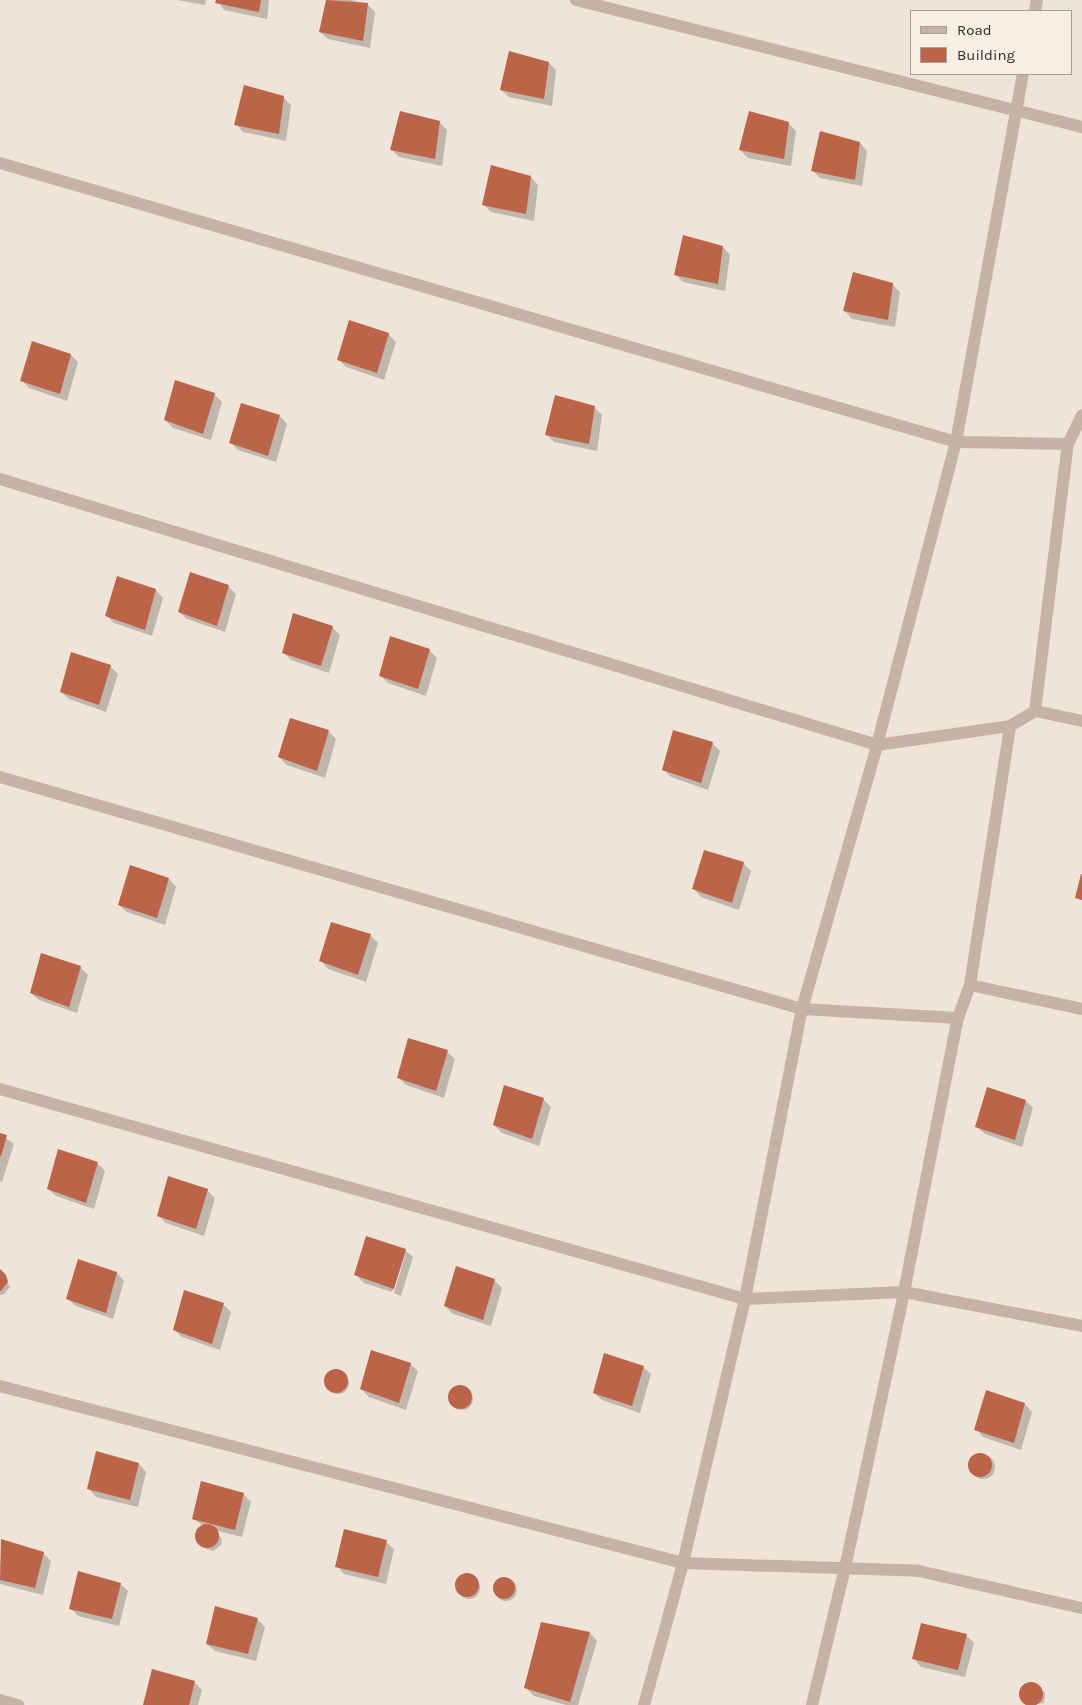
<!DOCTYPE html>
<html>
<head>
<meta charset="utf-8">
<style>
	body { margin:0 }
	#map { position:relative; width:1082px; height:1705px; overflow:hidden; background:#efe4d8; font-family:Karla,sans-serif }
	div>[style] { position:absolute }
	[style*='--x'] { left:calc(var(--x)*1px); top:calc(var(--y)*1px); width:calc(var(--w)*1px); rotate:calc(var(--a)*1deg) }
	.shadow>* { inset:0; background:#0003 }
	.round { border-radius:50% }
	.building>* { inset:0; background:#bc6448 }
	.street>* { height:12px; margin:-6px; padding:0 6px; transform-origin:6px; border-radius:6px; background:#c5b4a5 }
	span { translate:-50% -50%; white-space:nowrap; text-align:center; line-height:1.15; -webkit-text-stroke:4px #f7eee4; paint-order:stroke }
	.legend { position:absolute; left:910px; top:10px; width:162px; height:65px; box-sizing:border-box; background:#f7eee4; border:1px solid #a8a098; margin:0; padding:6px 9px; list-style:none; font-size:15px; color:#322a26 }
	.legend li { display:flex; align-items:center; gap:10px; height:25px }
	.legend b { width:25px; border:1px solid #a8a098 }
</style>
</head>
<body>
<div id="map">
	<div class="shadow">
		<div style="clip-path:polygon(178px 0,206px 0,205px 5px)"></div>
		<div style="clip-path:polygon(217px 0,269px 0,267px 19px,224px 10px)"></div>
		<div style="clip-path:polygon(327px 0,351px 0,367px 4px,375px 12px,370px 48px,328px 39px,320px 32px)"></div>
		<div style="clip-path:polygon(549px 63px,556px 70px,552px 106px,509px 97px,501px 90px)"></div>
		<div style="clip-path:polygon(283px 97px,291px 105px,286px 141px,243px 132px,236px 124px)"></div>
		<div style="clip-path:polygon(439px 122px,447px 130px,442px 166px,399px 157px,392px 150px)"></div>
		<div style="clip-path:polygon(788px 123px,796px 131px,791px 166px,748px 158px,740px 150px)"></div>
		<div style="clip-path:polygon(860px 143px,867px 151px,862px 186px,820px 178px,812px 170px)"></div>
		<div style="clip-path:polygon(531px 177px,538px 185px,534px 221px,491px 212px,483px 204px)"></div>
		<div style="clip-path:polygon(723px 247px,730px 255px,725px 291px,683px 282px,675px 274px)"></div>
		<div style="clip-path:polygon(892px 284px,900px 292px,895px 327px,852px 319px,845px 311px)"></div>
		<div style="clip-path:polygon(388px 334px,396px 342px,384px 380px,346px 367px,339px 360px)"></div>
		<div style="clip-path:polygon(71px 355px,78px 362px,67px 401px,29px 388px,22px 380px)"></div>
		<div style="clip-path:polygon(214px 394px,222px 402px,211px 440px,173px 428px,165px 420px)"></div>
		<div style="clip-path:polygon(594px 407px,602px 415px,597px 451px,554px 442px,546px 434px)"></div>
		<div style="clip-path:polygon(280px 416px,287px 424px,276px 462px,238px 450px,230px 442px)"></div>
		<div style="clip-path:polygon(118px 578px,156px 590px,163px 598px,152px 636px,114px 623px,107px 616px)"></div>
		<div style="clip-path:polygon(228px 586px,236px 594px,225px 632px,187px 619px,179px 612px)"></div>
		<div style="clip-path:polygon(332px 627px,340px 635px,329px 673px,291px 660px,283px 652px)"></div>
		<div style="clip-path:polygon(429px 650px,437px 658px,426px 696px,388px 683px,380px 675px)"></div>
		<div style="clip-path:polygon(110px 666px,118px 674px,106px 712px,69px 699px,61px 692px)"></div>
		<div style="clip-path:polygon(328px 731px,336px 739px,325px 778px,287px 765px,279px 757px)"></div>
		<div style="clip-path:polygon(712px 743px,720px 751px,708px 790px,671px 777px,663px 769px)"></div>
		<div style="clip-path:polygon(743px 863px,751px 871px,739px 910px,701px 897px,694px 889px)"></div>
		<div style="clip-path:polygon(169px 879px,176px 887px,165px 925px,127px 912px,119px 905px)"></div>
		<div style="clip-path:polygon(370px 935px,378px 943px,366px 982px,328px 969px,321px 961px)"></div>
		<div style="clip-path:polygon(80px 967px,88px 975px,77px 1013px,39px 1000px,31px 993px)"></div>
		<div style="clip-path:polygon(447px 1052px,455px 1059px,444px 1098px,406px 1085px,398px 1077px)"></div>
		<div style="clip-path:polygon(988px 1089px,1026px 1101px,1033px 1108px,1022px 1147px,985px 1134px,977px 1127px)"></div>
		<div style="clip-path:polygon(543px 1099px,551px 1107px,539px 1146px,502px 1133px,494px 1125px)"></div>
		<div style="clip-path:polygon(0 1134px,14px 1144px,2px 1182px,0 1181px)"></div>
		<div style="clip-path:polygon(97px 1163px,105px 1171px,94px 1209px,56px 1196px,48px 1189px)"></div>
		<div style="clip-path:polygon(207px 1190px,215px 1198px,204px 1236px,166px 1223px,158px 1215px)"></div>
		<div style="clip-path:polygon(405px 1250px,413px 1257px,401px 1296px,394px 1293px,406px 1253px,392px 1292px,364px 1283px,356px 1275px)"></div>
		<div style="clip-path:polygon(79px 1261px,117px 1273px,124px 1281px,113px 1319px,76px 1306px,68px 1299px)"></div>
		<div style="clip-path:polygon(0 1271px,10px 1287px,4px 1294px,0 1295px)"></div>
		<div style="clip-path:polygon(494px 1280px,502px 1288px,491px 1326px,453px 1314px,445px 1306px)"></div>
		<div style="clip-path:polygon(223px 1304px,231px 1312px,220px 1350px,182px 1337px,174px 1330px)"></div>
		<div style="clip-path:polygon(410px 1364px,418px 1371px,406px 1410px,369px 1397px,361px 1389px)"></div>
		<div style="clip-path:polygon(643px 1367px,651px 1374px,640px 1413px,602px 1400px,594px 1393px)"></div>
		<div class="round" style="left:327px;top:1372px;width:22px;height:22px"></div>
		<div class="round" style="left:451px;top:1388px;width:22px;height:22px"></div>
		<div style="clip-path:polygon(1025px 1404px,1032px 1412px,1021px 1450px,983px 1437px,976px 1429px)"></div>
		<div class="round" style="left:971px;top:1455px;width:24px;height:24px"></div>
		<div style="clip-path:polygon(139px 1464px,146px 1472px,138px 1507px,96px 1497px,89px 1489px)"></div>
		<div style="clip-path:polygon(243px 1494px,251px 1502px,242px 1537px,214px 1530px,222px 1539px,221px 1545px,213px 1551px,206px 1549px,198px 1540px,199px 1531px,207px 1528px,193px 1519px)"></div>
		<div style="clip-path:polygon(2px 1541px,43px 1553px,51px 1561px,43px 1595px,0 1584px)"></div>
		<div style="clip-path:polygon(386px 1542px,394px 1549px,386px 1584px,344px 1574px,337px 1566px)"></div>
		<div class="round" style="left:458px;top:1577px;width:22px;height:22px"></div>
		<div class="round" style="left:495px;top:1579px;width:22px;height:22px"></div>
		<div style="clip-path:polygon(120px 1584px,128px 1591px,119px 1626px,78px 1616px,70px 1608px)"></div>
		<div style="clip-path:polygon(257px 1619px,265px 1627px,256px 1661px,215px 1651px,207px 1644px)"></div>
		<div style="clip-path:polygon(590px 1633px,597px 1641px,578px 1705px,566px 1705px,534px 1696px,526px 1688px)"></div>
		<div style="clip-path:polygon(966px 1635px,974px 1643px,965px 1677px,921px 1667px,914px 1659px)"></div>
		<div style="clip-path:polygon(194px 1682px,202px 1690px,198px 1705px,145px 1705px)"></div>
		<div style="clip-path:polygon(1036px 1684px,1045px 1693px,1044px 1703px,1029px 1705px,1021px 1691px,1025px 1685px)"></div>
	</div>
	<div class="building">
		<div style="clip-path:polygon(216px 0,261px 0,259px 12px,215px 3px)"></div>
		<div style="clip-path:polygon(326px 0,368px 3px,363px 41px,319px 32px)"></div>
		<div style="clip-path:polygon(509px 51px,549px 62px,544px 99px,500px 90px)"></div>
		<div style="clip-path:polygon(244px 85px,284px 96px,279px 134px,234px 125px)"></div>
		<div style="clip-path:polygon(400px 111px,440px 121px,435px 159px,390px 150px)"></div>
		<div style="clip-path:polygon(749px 111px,789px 122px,784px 159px,739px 150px)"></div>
		<div style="clip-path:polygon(820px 131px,860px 142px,855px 180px,811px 171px)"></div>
		<div style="clip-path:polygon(491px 165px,531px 176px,526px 214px,482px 205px)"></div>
		<div style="clip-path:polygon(683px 235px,723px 246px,718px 284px,674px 275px)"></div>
		<div style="clip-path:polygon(853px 272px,893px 283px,888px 320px,843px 311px)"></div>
		<div style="clip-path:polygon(349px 320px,389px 333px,377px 373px,337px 360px)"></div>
		<div style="clip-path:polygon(32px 341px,71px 354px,60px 394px,20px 381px)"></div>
		<div style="clip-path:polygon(175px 380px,215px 393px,203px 434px,164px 420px)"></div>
		<div style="clip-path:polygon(555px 395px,595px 406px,589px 444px,545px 435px)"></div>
		<div style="clip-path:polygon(241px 403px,280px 415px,268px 456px,229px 443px)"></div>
		<div style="clip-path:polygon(190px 572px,229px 585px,217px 626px,178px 612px)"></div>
		<div style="clip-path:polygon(117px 576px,156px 589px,145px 630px,105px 616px)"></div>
		<div style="clip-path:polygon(293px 613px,333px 626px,321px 666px,282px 653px)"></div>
		<div style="clip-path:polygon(390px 636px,430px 649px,418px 689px,379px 676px)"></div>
		<div style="clip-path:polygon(71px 652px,111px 665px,99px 705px,60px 692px)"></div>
		<div style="clip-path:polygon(290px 718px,329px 730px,317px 771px,278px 757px)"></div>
		<div style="clip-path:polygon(673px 730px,713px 742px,701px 783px,662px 770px)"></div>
		<div style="clip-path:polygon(704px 850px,744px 862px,732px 903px,692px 889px)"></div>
		<div style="clip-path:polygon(130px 865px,169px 878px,157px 918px,118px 905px)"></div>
		<div style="clip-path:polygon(1081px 874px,1082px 874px,1082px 900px,1075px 898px)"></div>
		<div style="clip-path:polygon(331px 922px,371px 934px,358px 975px,319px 961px)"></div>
		<div style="clip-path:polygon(41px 953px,81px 966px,69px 1007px,30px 993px)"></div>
		<div style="clip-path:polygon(408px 1038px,448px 1050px,436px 1091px,397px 1078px)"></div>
		<div style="clip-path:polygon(504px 1085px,544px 1098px,532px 1139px,493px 1125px)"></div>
		<div style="clip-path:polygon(987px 1087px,1026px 1100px,1015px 1140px,975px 1127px)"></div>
		<div style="clip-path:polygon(0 1133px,7px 1135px,1px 1156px,0 1156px)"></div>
		<div style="clip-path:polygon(58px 1149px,98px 1162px,86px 1203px,47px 1189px)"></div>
		<div style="clip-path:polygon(168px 1176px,208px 1189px,196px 1229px,157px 1216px)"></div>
		<div style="clip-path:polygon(366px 1236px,406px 1249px,394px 1289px,354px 1275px)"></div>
		<div style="clip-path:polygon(78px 1259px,117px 1272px,106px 1313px,66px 1299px)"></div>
		<div style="clip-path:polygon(456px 1266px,495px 1279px,483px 1320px,444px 1306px)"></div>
		<div style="clip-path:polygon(0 1269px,6px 1275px,8px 1282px,0 1292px)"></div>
		<div style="clip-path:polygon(184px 1290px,224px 1303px,212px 1344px,173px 1330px)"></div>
		<div style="clip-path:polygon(371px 1350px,411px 1363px,399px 1403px,360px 1389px)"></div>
		<div style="clip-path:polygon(604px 1353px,644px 1366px,632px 1406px,593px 1393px)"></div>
		<div class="round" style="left:324px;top:1369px;width:24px;height:24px"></div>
		<div class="round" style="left:448px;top:1385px;width:24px;height:24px"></div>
		<div style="clip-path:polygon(986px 1390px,1025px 1403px,1014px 1443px,974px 1430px)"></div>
		<div style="clip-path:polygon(96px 1451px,139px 1463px,130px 1500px,87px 1489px)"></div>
		<div class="round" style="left:968px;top:1453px;width:24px;height:24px"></div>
		<div style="clip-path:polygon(201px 1481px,244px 1493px,235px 1530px,192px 1519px)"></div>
		<div class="round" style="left:195px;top:1524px;width:24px;height:24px"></div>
		<div style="clip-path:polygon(344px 1529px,387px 1540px,378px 1577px,335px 1567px)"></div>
		<div style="clip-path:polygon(1px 1539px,44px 1552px,35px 1588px,0 1580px)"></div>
		<div style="clip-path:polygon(78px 1571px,121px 1583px,112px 1619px,69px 1609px)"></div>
		<div class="round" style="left:455px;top:1573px;width:24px;height:24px"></div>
		<div class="round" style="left:493px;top:1577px;width:22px;height:22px"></div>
		<div style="clip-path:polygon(215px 1606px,258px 1618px,248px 1654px,206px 1644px)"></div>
		<div style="clip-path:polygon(541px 1622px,590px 1632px,570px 1702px,524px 1688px)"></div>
		<div style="clip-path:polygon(921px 1623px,967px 1634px,958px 1670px,912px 1659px)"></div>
		<div style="clip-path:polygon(152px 1669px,195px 1681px,189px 1705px,143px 1705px)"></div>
		<div class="round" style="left:1019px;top:1682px;width:24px;height:24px"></div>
	</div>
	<div class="street">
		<div style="--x:576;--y:0;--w:522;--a:14.09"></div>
		<div style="--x:1035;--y:11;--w:11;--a:-80"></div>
		<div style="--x:0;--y:163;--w:996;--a:16.27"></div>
		<div style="--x:956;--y:442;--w:112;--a:1"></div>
		<div style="--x:0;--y:479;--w:916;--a:16.87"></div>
		<div style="--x:877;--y:745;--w:134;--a:-8.1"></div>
		<div style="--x:1035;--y:711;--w:48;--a:12"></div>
		<div style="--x:0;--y:777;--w:835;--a:16.13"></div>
		<div style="--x:802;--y:1009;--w:156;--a:3.3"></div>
		<div style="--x:970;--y:985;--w:115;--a:12.1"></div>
		<div style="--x:0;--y:1089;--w:774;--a:15.74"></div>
		<div style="--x:745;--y:1299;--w:159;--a:-2.5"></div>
		<div style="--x:904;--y:1292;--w:181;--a:10.8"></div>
		<div style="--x:0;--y:1386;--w:706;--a:14.53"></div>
		<div style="--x:683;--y:1563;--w:236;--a:1.9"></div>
		<div style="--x:919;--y:1571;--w:167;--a:12.8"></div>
		<div style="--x:0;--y:1700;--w:19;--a:16"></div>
		<div style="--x:644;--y:1705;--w:147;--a:-74.6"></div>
		<div style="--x:683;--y:1563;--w:271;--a:-76.8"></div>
		<div style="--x:745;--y:1299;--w:296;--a:-78.9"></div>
		<div style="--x:802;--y:1009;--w:274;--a:-74.1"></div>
		<div style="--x:877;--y:745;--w:313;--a:-75.4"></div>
		<div style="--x:956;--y:442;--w:374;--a:-79.7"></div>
		<div style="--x:812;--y:1705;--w:141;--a:-76.5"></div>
		<div style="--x:845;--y:1568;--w:282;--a:-77.9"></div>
		<div style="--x:904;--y:1292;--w:279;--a:-78.9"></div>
		<div style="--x:958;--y:1018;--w:35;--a:-70"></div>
		<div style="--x:970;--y:985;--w:262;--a:-81.2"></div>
		<div style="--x:1010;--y:726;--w:29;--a:-31"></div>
		<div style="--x:1035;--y:711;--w:269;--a:-83"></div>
		<div style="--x:1068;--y:444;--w:32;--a:-64"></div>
	</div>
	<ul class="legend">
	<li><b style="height:6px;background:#c5b4a5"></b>Road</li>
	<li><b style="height:14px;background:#bc6448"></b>Building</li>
	</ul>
</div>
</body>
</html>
